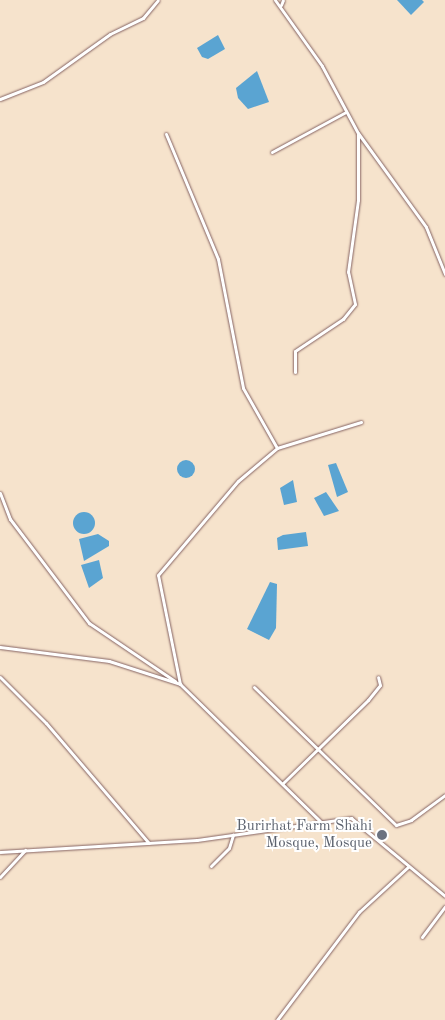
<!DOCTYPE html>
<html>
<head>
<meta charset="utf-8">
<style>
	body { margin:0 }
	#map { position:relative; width:445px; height:1020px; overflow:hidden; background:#f6e3cc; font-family:"Old Standard TT",serif }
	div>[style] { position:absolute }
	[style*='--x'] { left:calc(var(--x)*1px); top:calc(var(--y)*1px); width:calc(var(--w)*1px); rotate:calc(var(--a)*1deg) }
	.water>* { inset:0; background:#5aa4d2 }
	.round { border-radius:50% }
	.roads { filter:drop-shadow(0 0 1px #866463) drop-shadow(0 0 1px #866463) }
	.street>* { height:3px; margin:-1.5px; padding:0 1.5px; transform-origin:1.5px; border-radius:1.5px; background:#fff }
	.dots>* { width:14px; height:14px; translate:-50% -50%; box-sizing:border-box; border:2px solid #fff; border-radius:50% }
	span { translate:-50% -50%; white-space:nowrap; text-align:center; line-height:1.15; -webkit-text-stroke:4px #fff; paint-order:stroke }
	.worship-label { font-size:15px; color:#5b616d }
	.right { translate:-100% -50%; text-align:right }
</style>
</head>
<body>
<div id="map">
	<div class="water">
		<div style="clip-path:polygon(397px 0,422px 0,424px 2px,411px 15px)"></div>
		<div style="clip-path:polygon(218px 35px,225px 49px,208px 59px,202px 57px,197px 48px)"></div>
		<div style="clip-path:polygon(257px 71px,269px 102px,248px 109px,238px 98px,236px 88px)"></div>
		<div class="round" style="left:177px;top:460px;width:18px;height:18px"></div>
		<div style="clip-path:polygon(336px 463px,348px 492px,337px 497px,328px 465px)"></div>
		<div style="clip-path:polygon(293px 480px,297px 502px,284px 505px,280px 488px)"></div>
		<div style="clip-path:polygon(326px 492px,339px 511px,324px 516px,314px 498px)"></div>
		<div class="round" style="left:73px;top:512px;width:22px;height:22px"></div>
		<div style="clip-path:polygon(306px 532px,308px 546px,278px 550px,277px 538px,283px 535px)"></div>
		<div style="clip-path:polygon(98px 534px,109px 541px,109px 546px,84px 561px,79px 539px)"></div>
		<div style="clip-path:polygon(99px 560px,103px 578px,89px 588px,81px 565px)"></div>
		<div style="clip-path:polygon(270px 582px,277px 584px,276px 628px,269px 640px,247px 629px)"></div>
	</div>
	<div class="roads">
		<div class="street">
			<div style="--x:275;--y:0;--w:81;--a:54.5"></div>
			<div style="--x:322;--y:66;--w:76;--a:61.8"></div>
			<div style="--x:358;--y:133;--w:116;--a:54.1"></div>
			<div style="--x:426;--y:227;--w:51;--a:68"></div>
			<div style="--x:281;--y:5;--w:5;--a:-68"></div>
			<div style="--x:0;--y:99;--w:46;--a:-21.6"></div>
			<div style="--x:43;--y:82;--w:82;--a:-35.6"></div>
			<div style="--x:110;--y:34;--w:37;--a:-26"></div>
			<div style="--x:143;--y:18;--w:23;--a:-50"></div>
			<div style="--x:166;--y:134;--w:135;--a:67.4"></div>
			<div style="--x:218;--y:259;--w:131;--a:79"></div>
			<div style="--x:243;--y:388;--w:69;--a:60.5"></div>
			<div style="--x:272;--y:152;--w:84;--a:-28.4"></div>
			<div style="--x:295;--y:372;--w:21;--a:-90"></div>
			<div style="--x:295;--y:351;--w:58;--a:-33.7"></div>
			<div style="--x:343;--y:319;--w:19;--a:-51"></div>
			<div style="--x:355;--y:304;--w:33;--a:-102"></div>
			<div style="--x:348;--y:272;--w:73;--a:-82.1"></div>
			<div style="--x:358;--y:200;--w:66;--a:-90"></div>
			<div style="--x:0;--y:493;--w:28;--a:69"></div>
			<div style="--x:10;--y:519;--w:131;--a:52.8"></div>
			<div style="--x:89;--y:623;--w:104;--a:34"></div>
			<div style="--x:0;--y:647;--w:110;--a:7.3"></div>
			<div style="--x:109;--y:661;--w:75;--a:17.9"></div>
			<div style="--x:180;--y:684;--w:196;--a:44.4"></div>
			<div style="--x:0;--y:677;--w:65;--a:45"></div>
			<div style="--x:46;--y:723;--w:158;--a:49.4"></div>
			<div style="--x:180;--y:684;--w:111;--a:-101.4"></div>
			<div style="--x:158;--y:575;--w:123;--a:-49.6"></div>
			<div style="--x:238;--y:481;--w:51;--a:-40.2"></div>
			<div style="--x:277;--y:448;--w:88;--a:-17.2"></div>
			<div style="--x:254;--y:687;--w:198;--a:44.2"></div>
			<div style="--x:396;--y:825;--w:16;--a:-18"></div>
			<div style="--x:411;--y:820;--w:42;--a:-36.3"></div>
			<div style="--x:283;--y:783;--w:119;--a:-44.3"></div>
			<div style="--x:368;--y:700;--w:19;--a:-51"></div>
			<div style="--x:380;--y:685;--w:8;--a:-104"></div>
			<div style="--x:0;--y:852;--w:197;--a:-3.5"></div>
			<div style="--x:197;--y:840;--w:156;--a:-8.1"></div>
			<div style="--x:351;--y:818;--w:122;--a:39.7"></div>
			<div style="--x:211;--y:866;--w:25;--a:-45"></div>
			<div style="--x:229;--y:848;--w:14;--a:-73"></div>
			<div style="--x:0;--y:877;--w:37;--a:-47"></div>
			<div style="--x:422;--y:937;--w:38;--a:-53"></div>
			<div style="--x:277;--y:1020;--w:136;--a:-52.8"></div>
			<div style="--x:359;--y:912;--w:67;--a:-42.6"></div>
		</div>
	</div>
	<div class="dots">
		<div style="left:382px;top:835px;background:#6b7280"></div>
	</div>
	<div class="worship-label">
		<span class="right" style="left:372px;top:835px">Burirhat Farm Shahi<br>Mosque, Mosque</span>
	</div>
</div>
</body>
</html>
